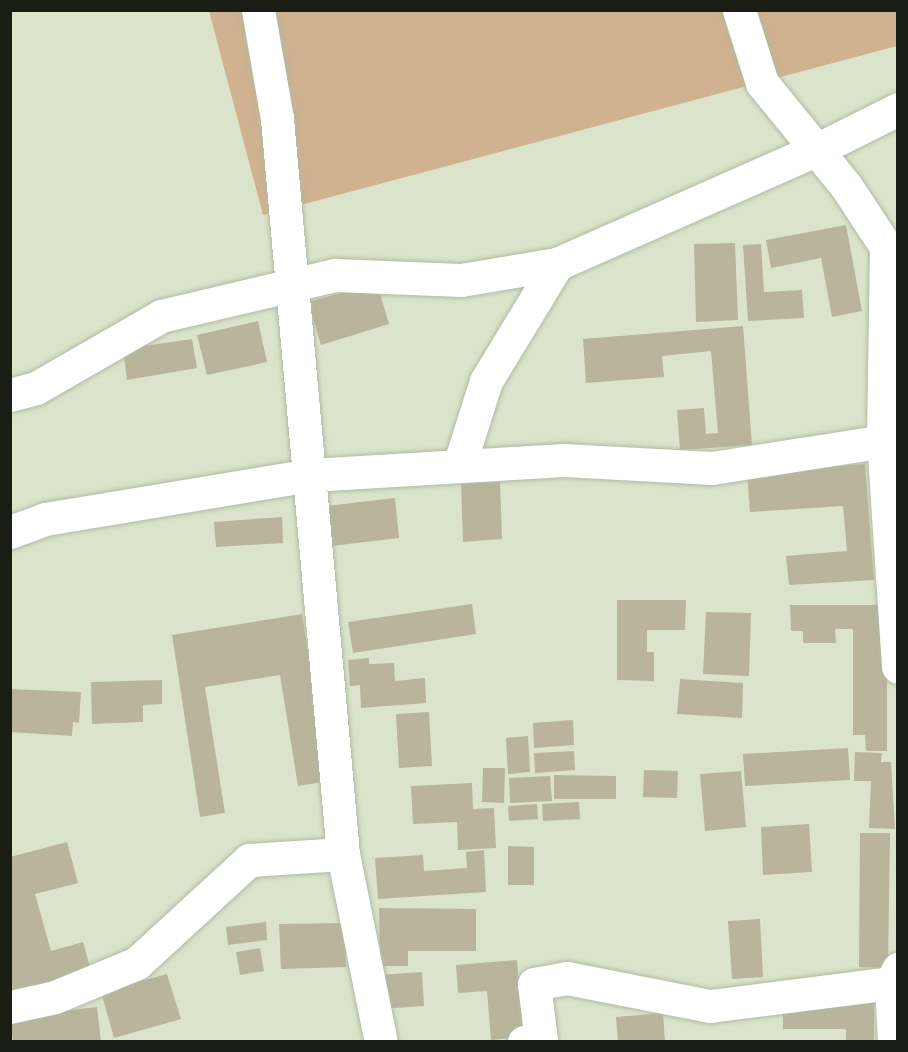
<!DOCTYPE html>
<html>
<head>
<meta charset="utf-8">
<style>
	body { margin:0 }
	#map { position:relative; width:908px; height:1052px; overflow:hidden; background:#dbe4cb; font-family:Manrope,sans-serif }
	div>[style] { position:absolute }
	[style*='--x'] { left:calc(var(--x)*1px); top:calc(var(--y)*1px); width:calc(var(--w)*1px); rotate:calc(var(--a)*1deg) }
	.green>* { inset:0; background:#d0b190 }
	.building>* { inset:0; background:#b9b49b }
	.roads { filter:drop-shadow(0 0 2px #b1baa2) drop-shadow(0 0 2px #b1baa2) }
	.street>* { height:33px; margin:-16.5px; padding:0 16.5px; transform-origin:16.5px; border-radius:16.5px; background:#fff }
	span { translate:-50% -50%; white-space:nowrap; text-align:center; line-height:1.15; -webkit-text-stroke:5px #fff; paint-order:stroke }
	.frame { position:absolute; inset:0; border:12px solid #1a1d14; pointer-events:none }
</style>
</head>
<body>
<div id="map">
	<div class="green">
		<div style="clip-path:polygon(209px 11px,897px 11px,897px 46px,263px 215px)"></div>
	</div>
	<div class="building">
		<div style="clip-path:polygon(846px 225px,862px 311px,832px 317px,821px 258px,771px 268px,766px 240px)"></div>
		<div style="clip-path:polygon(735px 243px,738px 320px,696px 322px,694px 244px)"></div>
		<div style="clip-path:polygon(761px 244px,764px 292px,802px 290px,804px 318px,748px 321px,743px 245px)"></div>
		<div style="clip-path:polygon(377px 283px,389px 324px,321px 345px,308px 302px)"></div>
		<div style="clip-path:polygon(258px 321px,267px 362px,207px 375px,197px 335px)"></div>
		<div style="clip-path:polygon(743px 326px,752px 445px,680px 450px,677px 410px,704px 408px,706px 434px,718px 433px,711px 351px,662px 356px,664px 377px,586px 383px,583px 339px)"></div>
		<div style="clip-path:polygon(192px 339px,197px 368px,127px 380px,123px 349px)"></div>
		<div style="clip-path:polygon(865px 464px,874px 580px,789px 585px,786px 556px,847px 551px,843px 506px,750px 512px,747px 472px)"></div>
		<div style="clip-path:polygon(500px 482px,502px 539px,463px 542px,461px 484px)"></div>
		<div style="clip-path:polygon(395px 498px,399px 538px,331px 546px,327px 506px)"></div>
		<div style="clip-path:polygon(282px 517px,283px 543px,216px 547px,214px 522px)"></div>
		<div style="clip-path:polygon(617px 600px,686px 600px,685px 630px,647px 630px,647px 652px,654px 652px,654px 681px,617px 680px)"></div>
		<div style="clip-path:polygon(472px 604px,476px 634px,353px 653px,348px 622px)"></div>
		<div style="clip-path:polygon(790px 605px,887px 605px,887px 751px,866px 751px,865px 735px,853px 735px,853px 629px,835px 629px,836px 643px,803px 643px,803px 631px,791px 631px)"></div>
		<div style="clip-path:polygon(706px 612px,751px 613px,749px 676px,703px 674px)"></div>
		<div style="clip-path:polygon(302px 614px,329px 781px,298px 786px,280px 675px,205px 687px,225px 813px,200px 817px,172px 635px)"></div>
		<div style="clip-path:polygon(369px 658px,369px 664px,394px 663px,395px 681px,425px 678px,426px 703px,361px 708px,360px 685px,350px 686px,348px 660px)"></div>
		<div style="clip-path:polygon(680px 679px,743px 683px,742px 718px,677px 714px)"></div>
		<div style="clip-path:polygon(162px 680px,162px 704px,143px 705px,143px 722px,92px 724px,91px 682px)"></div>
		<div style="clip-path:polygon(10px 689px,81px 692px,79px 723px,73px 722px,72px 736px,10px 732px)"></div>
		<div style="clip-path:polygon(429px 712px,432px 766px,399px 768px,396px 714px)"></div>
		<div style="clip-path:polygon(573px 720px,574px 745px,534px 748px,533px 723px)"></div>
		<div style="clip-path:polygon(528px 736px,530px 772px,508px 774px,506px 738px)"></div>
		<div style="clip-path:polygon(848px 748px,850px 780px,745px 786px,743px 754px)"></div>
		<div style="clip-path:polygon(574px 751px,575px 770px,535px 773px,534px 753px)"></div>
		<div style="clip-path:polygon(855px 752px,882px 753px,881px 762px,891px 762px,895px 829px,869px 828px,871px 781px,854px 781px)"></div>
		<div style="clip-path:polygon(483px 768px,505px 768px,504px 803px,482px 802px)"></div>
		<div style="clip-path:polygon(644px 770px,678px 771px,677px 798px,643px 797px)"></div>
		<div style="clip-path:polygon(741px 771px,746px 827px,705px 831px,700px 774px)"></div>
		<div style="clip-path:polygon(554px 775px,616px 776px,616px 799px,554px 799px)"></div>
		<div style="clip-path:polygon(550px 776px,552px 801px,510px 803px,509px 778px)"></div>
		<div style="clip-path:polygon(472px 783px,473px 809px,494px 808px,496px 848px,458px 850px,457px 822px,413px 824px,411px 786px)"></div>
		<div style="clip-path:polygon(579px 802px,580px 819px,543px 821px,542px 804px)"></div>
		<div style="clip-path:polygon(537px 804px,538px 819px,509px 821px,508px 806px)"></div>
		<div style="clip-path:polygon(809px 824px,812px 872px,763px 875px,761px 827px)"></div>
		<div style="clip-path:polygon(860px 833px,890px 833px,888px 968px,859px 967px)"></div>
		<div style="clip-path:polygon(67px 842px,78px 883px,35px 894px,51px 951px,83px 942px,93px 978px,14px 999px,10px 987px,10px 857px)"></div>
		<div style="clip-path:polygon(508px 846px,534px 847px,534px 885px,508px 885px)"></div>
		<div style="clip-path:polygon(484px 850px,486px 892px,378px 899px,375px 858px,423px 855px,424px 871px,467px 868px,466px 852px)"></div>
		<div style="clip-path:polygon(379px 908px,476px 909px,476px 951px,408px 951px,408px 966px,380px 966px)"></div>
		<div style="clip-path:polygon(760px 919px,763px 977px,732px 979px,728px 921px)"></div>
		<div style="clip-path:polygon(266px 922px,267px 940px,228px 945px,226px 927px)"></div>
		<div style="clip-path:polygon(345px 923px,346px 967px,281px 969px,279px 924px)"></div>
		<div style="clip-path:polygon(260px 948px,264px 971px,240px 975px,236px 952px)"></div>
		<div style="clip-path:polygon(517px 960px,523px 1037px,491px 1040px,487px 991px,458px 993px,456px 965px)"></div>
		<div style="clip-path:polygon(422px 972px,424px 1006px,380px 1009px,378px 975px)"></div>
		<div style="clip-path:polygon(167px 974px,181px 1019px,114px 1038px,101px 992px)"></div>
		<div style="clip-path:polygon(783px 997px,874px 997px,874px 1042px,846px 1042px,846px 1029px,783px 1029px)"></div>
		<div style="clip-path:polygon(97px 1007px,101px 1042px,13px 1042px,10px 1017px)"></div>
		<div style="clip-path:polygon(663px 1013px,665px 1042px,618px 1042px,616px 1017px)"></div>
	</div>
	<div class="roads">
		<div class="street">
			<div style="--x:258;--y:10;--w:111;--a:80.1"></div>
			<div style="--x:277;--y:119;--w:738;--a:84.87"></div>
			<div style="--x:343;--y:854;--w:192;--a:78.6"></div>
			<div style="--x:739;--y:10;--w:77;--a:72.5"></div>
			<div style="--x:762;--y:83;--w:133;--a:50.8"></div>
			<div style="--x:846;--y:186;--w:73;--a:56.7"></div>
			<div style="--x:886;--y:247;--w:193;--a:90.9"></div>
			<div style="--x:883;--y:440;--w:227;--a:86.2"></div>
			<div style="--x:10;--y:395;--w:27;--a:-15"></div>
			<div style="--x:36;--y:388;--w:144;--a:-29.9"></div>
			<div style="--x:161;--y:316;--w:179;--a:-13.3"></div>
			<div style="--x:335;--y:275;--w:126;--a:2.3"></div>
			<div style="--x:461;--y:280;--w:97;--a:-9.5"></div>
			<div style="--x:557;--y:264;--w:283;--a:-23.8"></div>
			<div style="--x:816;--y:150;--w:92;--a:-26.6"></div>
			<div style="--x:459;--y:466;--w:89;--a:-72.4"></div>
			<div style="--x:486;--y:381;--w:137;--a:-58.7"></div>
			<div style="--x:10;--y:532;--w:37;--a:-20"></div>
			<div style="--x:45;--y:519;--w:269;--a:-9.4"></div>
			<div style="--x:310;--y:475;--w:254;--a:-3.4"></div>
			<div style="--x:564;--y:460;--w:148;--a:3.1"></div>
			<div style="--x:712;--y:468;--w:188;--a:-8.9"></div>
			<div style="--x:10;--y:1007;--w:46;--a:-12.5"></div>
			<div style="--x:55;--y:997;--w:89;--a:-22.5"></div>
			<div style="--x:137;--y:963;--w:152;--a:-42.6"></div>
			<div style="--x:249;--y:860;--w:94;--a:-3.7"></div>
			<div style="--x:524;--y:1042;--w:17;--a:-7"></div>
			<div style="--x:541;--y:1040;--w:56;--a:-97.1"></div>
			<div style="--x:534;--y:984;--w:34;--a:-10"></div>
			<div style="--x:567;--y:978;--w:146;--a:11.1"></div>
			<div style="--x:710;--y:1006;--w:182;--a:-7.2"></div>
			<div style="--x:894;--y:1042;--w:59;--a:-92.9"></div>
			<div style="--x:891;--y:983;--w:16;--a:-63"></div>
		</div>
	</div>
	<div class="frame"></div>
</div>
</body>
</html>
